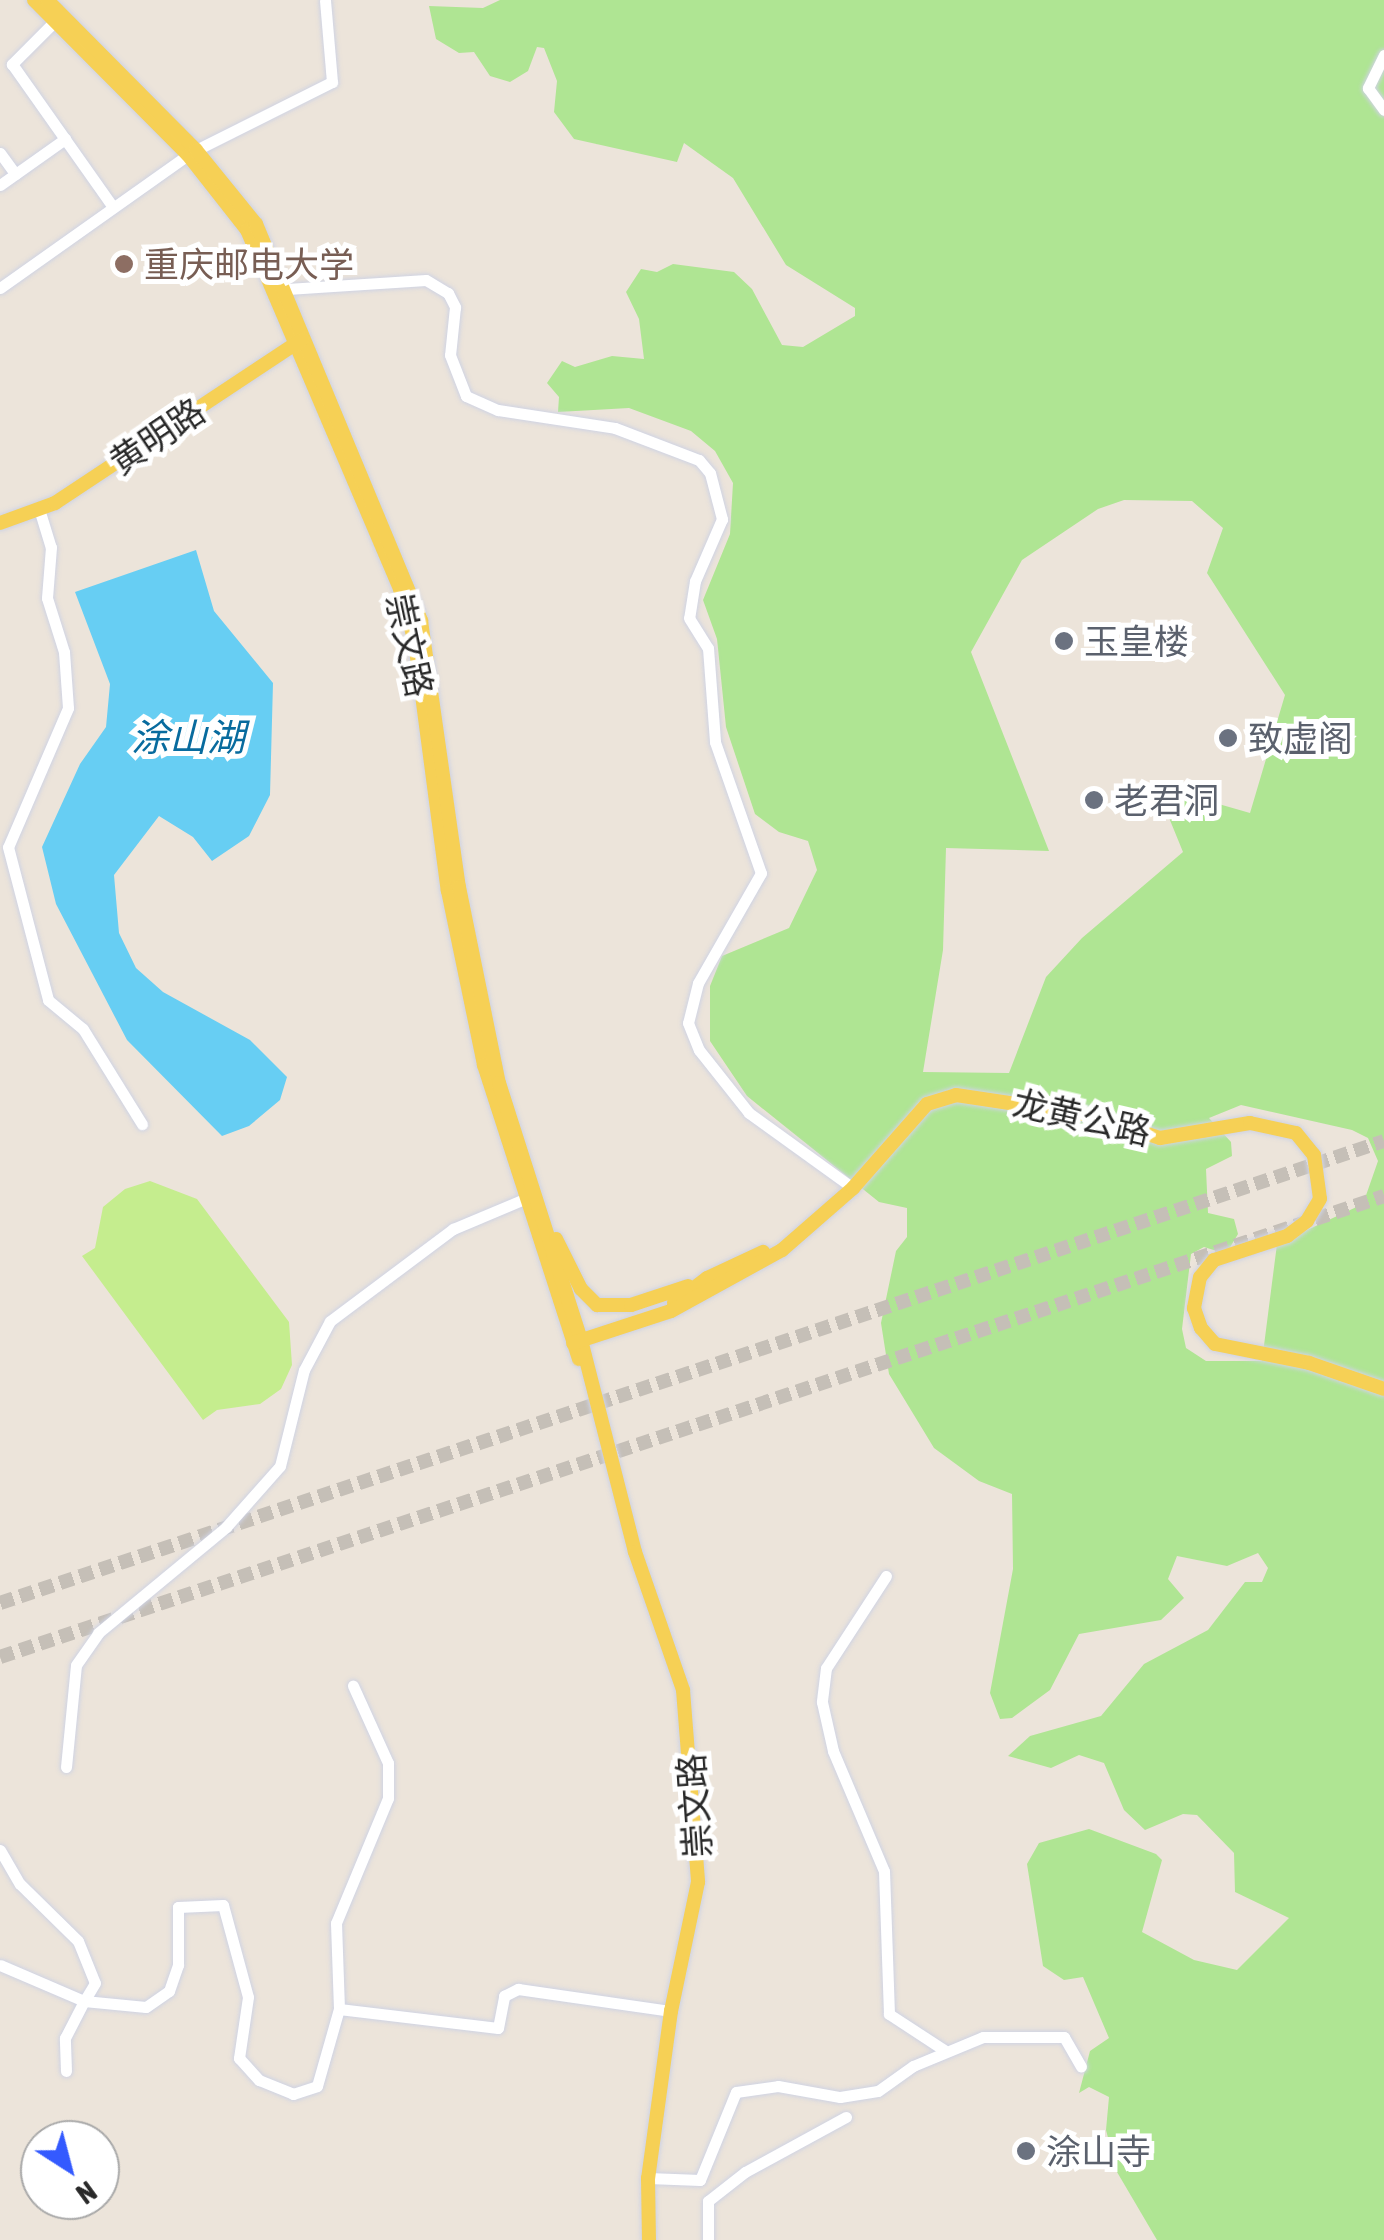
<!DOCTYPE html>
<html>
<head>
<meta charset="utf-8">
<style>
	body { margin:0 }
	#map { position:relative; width:1384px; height:2240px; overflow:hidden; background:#ece4da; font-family:"Asap Condensed","Noto Sans SC",sans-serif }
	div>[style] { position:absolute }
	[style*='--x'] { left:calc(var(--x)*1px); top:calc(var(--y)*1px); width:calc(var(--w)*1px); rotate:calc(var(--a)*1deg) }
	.green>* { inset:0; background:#afe593 }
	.pitch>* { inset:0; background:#c5ed8e }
	.water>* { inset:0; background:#67cef3 }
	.major-tunnel>* { height:14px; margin-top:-7px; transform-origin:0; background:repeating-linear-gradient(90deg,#c5bfb7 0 14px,transparent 0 21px) }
	.roads { filter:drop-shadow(0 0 2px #cfd3e3) drop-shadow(0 0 2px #cfd3e3) }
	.minor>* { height:11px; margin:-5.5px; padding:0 5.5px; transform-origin:5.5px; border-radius:5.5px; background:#fff }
	.major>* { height:14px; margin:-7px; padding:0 7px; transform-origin:7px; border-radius:7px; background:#f6d055 }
	.dots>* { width:28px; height:28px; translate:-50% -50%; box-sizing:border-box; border:5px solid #fff; border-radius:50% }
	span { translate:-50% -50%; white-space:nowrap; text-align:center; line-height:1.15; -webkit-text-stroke:10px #fff; paint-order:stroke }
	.education-label { font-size:35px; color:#785e54 }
	.left { translate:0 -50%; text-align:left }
	.street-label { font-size:35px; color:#292929 }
	.worship-label { font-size:35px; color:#5b616d }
	.water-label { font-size:38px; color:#086b9e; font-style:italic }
	.north { position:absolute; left:20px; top:2120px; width:100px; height:100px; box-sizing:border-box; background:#fff; border:2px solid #a9a9a9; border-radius:50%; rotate:144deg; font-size:28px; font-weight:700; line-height:40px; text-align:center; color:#292929 }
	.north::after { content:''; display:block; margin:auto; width:35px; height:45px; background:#345aff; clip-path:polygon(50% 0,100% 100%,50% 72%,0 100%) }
</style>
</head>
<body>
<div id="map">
	<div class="green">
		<div style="clip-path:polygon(evenodd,500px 0,1384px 0,1384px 2240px,1157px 2240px,1117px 2172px,1106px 2130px,1109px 2097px,1089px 2087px,1079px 2093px,1090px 2051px,1109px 2038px,1083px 1977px,1064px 1980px,1043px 1966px,1027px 1864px,1039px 1843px,1089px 1829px,1156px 1854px,1162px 1860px,1142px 1932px,1194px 1960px,1237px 1970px,1289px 1918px,1235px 1892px,1234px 1853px,1197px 1815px,1183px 1814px,1145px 1830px,1124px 1810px,1104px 1763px,1079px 1755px,1051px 1768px,1008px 1756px,1030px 1736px,1101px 1716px,1144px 1664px,1208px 1630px,1245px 1582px,1262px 1582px,1268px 1568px,1258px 1553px,1227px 1566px,1177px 1556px,1168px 1579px,1184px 1598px,1161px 1620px,1079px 1634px,1050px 1690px,1012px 1718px,1000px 1719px,990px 1693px,1013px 1569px,1012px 1494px,979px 1481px,934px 1448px,889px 1374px,881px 1323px,896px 1251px,907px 1237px,907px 1208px,879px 1202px,747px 1096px,710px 1041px,710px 986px,722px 956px,789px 928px,817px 870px,808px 841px,779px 832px,755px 814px,726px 727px,717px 639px,703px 600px,730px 534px,733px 483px,715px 451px,691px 431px,629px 408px,558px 412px,559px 397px,547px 383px,562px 361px,575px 367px,612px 356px,644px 359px,639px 319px,626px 292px,641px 269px,657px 272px,673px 264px,734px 272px,752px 289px,782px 345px,803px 347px,855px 316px,855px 308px,786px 265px,733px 178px,684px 143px,677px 162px,574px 139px,554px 112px,557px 81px,544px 48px,537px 47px,528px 71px,510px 82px,490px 76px,474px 52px,459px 53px,436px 39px,429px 6px,483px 8px,500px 0,1124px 500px,1192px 501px,1223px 528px,1207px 573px,1285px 695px,1250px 813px,1156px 786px,1183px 852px,1082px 938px,1046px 977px,1009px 1073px,923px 1072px,943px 950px,946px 848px,1049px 851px,971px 652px,1022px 560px,1098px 509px,1124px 500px,500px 0,1241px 1105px,1352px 1130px,1368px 1138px,1378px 1161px,1363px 1204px,1277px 1244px,1262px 1361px,1206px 1361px,1186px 1348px,1182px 1329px,1191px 1254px,1204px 1247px,1226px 1254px,1238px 1234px,1234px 1219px,1208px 1213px,1206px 1169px,1232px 1156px,1231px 1142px,1209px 1118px,1241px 1105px)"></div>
	</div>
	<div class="pitch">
		<div style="clip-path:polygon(150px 1181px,197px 1199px,289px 1322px,292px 1365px,281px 1389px,260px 1404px,217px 1410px,203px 1420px,82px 1256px,95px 1248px,103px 1207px,125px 1189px)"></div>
	</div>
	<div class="water">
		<div style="clip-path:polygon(196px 550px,214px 611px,273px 683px,270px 795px,249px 836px,212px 861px,193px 837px,159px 816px,114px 875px,119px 933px,136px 968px,163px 992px,250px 1040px,287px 1077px,280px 1100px,249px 1126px,222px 1136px,127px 1040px,56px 904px,42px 847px,80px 764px,106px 727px,110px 684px,75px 592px)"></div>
	</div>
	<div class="major-tunnel">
		<div style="--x:0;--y:1603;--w:1459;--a:-18.46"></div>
		<div style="--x:0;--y:1657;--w:1459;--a:-18.42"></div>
	</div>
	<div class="roads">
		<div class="minor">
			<div style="--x:52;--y:24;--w:57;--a:135"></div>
			<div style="--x:12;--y:64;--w:174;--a:54.8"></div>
			<div style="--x:1384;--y:55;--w:37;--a:116"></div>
			<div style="--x:1368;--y:88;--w:27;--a:54"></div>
			<div style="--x:196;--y:150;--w:152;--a:-26.6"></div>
			<div style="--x:332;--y:82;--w:82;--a:-94.9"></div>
			<div style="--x:0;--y:153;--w:26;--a:54"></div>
			<div style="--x:0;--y:185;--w:80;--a:-35.3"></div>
			<div style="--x:0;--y:288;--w:230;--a:-35.3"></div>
			<div style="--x:287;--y:289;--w:139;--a:-3.7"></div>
			<div style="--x:426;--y:280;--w:26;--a:31"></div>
			<div style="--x:448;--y:293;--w:16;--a:63"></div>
			<div style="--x:455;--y:307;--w:48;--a:95.9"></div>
			<div style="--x:450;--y:355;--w:44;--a:68.7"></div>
			<div style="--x:466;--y:396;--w:35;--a:24"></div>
			<div style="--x:498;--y:410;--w:118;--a:8.7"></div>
			<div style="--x:615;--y:428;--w:90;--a:20.9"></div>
			<div style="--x:699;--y:460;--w:17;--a:50"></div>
			<div style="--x:710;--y:473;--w:48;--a:75.4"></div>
			<div style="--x:722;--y:519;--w:68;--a:113.5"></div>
			<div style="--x:695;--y:581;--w:37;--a:99"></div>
			<div style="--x:689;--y:618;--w:36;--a:58"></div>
			<div style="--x:708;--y:648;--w:94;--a:85.7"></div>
			<div style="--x:715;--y:742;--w:139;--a:70.7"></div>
			<div style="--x:761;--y:873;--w:127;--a:119.8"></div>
			<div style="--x:698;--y:983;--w:41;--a:104"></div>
			<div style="--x:688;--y:1023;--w:29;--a:68"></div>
			<div style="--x:699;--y:1050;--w:80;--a:51.6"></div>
			<div style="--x:749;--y:1113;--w:128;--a:35.8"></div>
			<div style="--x:40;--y:512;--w:37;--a:73"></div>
			<div style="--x:51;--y:547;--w:51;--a:94.5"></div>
			<div style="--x:47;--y:598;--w:57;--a:72.5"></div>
			<div style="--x:64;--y:652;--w:56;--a:85.9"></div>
			<div style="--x:68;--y:708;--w:151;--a:113.3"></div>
			<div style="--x:8;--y:847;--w:158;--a:75.3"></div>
			<div style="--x:48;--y:1000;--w:45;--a:39.6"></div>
			<div style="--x:83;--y:1029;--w:112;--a:58.2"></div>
			<div style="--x:886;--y:1576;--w:110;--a:123.1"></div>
			<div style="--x:826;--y:1668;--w:34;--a:97"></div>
			<div style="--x:822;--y:1702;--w:50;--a:77.3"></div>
			<div style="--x:833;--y:1751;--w:130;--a:67"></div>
			<div style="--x:884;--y:1871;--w:143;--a:88"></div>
			<div style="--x:889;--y:2014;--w:66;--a:33.2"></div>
			<div style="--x:66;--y:1767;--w:102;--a:-84.4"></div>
			<div style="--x:76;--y:1665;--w:39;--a:-55"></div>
			<div style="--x:98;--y:1633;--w:166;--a:-39.6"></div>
			<div style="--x:226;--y:1527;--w:81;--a:-48.5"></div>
			<div style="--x:280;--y:1466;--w:99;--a:-76"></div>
			<div style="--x:304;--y:1370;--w:55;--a:-62"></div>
			<div style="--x:330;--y:1321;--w:154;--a:-36.8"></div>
			<div style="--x:453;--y:1229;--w:88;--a:-22.8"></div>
			<div style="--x:0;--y:1850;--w:39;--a:60"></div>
			<div style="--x:20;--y:1884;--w:81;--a:44.5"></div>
			<div style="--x:78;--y:1941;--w:45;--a:68"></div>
			<div style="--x:95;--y:1983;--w:21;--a:121"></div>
			<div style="--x:84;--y:2001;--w:91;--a:-156.8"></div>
			<div style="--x:339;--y:2009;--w:160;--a:6.8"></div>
			<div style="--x:498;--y:2028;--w:33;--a:-79"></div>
			<div style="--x:504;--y:1996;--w:16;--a:-27"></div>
			<div style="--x:518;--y:1989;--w:155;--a:8.2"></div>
			<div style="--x:66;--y:2071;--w:33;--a:-92"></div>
			<div style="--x:65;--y:2038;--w:42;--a:-62.8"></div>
			<div style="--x:84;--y:2001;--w:62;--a:5.5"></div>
			<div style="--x:146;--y:2007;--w:28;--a:-35"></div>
			<div style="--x:169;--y:1991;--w:28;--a:-71"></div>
			<div style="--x:178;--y:1965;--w:58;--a:-90"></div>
			<div style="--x:178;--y:1907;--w:45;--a:-2.5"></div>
			<div style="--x:223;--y:1905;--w:95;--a:74.8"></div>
			<div style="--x:248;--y:1997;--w:62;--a:98.4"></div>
			<div style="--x:239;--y:2058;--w:30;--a:48"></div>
			<div style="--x:259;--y:2080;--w:37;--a:22"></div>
			<div style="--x:293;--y:2094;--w:25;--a:-18"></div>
			<div style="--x:317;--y:2086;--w:80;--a:-74.1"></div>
			<div style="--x:339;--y:2009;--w:86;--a:-92"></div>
			<div style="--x:336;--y:1923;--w:135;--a:-67.4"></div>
			<div style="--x:388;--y:1798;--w:35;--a:-90"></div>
			<div style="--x:388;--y:1763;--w:85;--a:-114.4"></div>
			<div style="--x:648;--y:2178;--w:52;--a:2.2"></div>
			<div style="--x:700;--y:2180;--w:95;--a:-67.8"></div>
			<div style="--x:736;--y:2092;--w:42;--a:-8.1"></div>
			<div style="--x:778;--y:2086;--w:63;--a:10.1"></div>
			<div style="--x:840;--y:2097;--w:38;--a:-9"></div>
			<div style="--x:878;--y:2091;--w:43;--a:-35.5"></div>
			<div style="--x:913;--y:2066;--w:76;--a:-22.5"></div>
			<div style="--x:983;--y:2037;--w:81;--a:0"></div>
			<div style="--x:1064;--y:2037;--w:34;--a:60"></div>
			<div style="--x:708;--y:2240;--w:39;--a:-90"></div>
			<div style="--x:708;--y:2201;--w:47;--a:-38.1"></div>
			<div style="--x:745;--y:2172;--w:115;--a:-28.6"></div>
		</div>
		<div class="major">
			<div style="--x:34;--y:0;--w:218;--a:45.2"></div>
			<div style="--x:188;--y:155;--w:95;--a:51.8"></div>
			<div style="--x:247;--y:230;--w:390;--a:66.9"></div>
			<div style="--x:400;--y:589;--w:55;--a:74.2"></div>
			<div style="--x:415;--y:642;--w:251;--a:82.5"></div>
			<div style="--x:448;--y:891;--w:178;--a:78.3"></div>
			<div style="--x:484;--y:1065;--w:309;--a:72.1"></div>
			<div style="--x:47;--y:0;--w:211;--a:45.2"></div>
			<div style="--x:196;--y:150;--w:95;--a:51"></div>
			<div style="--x:256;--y:224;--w:430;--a:67.4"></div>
			<div style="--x:421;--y:621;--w:269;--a:81.9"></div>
			<div style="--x:459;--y:887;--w:200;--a:78.5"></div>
			<div style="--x:499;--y:1083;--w:270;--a:72.3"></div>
			<div style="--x:581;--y:1340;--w:219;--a:75.7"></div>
			<div style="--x:635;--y:1552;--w:146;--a:70.8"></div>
			<div style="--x:683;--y:1690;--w:193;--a:85.5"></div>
			<div style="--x:698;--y:1882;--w:132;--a:101.8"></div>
			<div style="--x:671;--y:2011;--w:169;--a:97.8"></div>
			<div style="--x:648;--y:2178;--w:62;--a:89.1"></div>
			<div style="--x:0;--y:523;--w:59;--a:-20"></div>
			<div style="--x:55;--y:503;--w:297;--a:-33.5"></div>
			<div style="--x:556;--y:1239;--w:56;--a:63.4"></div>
			<div style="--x:581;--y:1289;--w:23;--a:45"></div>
			<div style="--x:597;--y:1305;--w:34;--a:0"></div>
			<div style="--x:631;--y:1305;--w:60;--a:-18.4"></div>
			<div style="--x:674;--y:1303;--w:41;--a:-37.1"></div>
			<div style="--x:707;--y:1278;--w:62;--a:-24.9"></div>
			<div style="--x:573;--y:1343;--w:103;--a:-18.1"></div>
			<div style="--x:671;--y:1311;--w:127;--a:-28.8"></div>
			<div style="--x:782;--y:1250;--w:94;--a:-41.1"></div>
			<div style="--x:853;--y:1188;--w:112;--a:-48.6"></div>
			<div style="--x:927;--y:1104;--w:30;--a:-17"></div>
			<div style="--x:956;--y:1095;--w:135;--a:8.5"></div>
			<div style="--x:1090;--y:1115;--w:74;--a:18.2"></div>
			<div style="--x:1160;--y:1138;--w:91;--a:-9.5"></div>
			<div style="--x:1250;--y:1123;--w:47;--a:12.3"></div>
			<div style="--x:1296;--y:1133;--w:28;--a:51"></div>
			<div style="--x:1314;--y:1155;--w:44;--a:82.2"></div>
			<div style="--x:1320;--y:1199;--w:26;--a:121"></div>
			<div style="--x:1307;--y:1221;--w:25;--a:143"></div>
			<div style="--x:1287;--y:1236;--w:77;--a:161.8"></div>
			<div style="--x:1214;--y:1260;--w:22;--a:129"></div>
			<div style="--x:1200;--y:1277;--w:32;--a:101"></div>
			<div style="--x:1194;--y:1308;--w:21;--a:71"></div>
			<div style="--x:1201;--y:1328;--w:21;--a:49"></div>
			<div style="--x:1215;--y:1344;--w:96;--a:11.4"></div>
			<div style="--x:1309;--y:1363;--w:79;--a:19.1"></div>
		</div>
	</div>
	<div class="dots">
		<div style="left:124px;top:264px;background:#8d6e63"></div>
		<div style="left:1064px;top:641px;background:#6b7280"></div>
		<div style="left:1228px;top:738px;background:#6b7280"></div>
		<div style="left:1094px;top:800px;background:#6b7280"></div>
		<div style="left:1026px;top:2151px;background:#6b7280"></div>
	</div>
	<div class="education-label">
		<span class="left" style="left:144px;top:264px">重庆邮电大学</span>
	</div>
	<div class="street-label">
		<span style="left:157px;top:436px;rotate:-34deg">黄明路</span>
		<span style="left:410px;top:645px;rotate:78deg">崇文路</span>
		<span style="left:1082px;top:1117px;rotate:13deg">龙黄公路</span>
		<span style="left:694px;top:1806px;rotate:-94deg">崇文路</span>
	</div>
	<div class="worship-label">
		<span class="left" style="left:1084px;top:641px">玉皇楼</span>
		<span class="left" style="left:1248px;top:738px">致虚阁</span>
		<span class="left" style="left:1114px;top:800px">老君洞</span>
		<span class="left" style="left:1046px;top:2151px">涂山寺</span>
	</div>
	<div class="water-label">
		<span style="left:188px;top:738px">涂山湖</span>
	</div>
	<div class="north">N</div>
</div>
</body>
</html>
